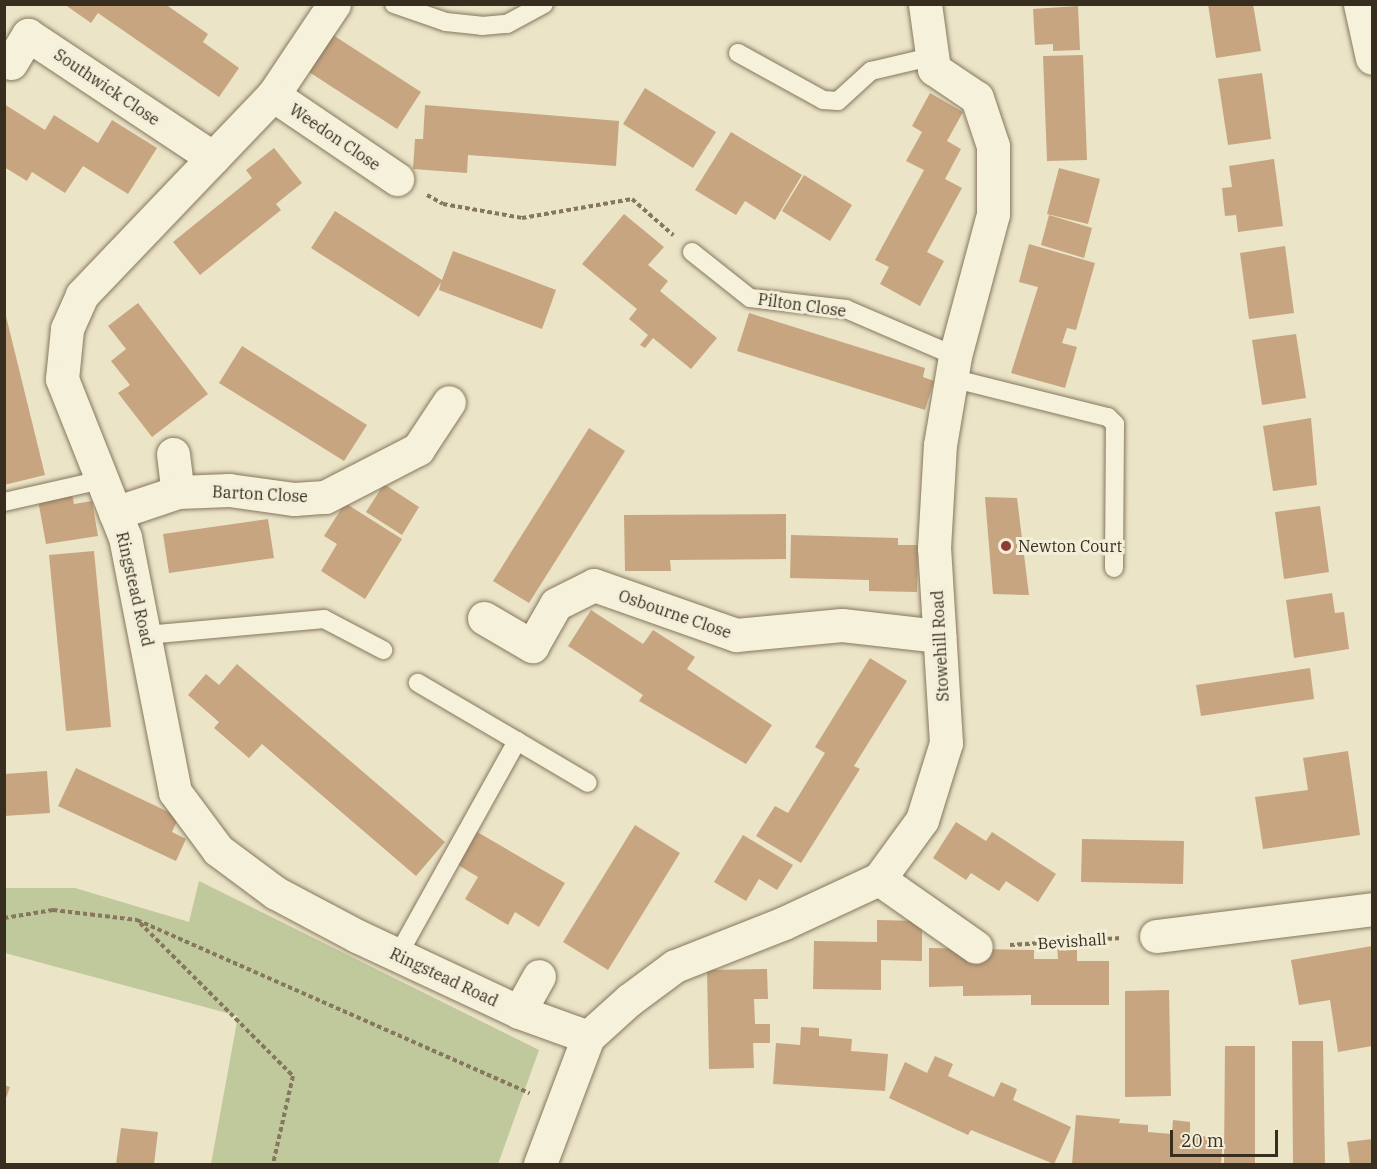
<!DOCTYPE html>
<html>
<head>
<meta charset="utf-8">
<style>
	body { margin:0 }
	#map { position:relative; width:1377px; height:1169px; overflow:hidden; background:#ebe4c7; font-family:"IBM Plex Serif",serif }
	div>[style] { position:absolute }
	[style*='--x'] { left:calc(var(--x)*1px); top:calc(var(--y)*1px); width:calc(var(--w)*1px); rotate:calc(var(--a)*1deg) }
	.green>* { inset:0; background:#bfc99c }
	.building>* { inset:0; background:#c7a580 }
	.path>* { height:4px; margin-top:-2px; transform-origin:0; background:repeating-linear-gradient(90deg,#86775e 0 4.5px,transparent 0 7.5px) }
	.roads { filter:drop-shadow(0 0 2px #86775e) drop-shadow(0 0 2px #86775e) }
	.service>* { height:18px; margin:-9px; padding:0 9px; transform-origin:9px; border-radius:9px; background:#f6f1da }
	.minor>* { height:33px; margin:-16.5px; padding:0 16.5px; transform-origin:16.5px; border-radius:16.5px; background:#f6f1da }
	.dots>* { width:16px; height:16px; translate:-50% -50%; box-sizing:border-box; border:3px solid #f3eed7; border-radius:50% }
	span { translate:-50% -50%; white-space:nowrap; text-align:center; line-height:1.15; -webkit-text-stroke:6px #f3eed7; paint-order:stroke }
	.street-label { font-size:16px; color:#372e20 }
	.poi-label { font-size:16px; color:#372e20 }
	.left { translate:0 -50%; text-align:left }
	.frame { position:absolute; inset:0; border:6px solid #372e20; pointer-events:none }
	.scale { position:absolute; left:1170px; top:1130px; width:108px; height:27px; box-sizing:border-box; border:3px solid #372e20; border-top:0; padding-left:8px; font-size:18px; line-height:21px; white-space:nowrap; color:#372e20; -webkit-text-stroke:4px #f3eed7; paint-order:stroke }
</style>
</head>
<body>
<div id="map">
	<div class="green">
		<div style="clip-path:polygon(199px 881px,539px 1050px,498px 1164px,211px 1164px,238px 1016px,5px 953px,5px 888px,75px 888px,189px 922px)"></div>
	</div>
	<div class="building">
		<div style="clip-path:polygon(64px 4px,165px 4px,208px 34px,203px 42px,239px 68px,219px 97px,98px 13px,91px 23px)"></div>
		<div style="clip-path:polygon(1208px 4px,1253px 4px,1261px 51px,1216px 58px)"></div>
		<div style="clip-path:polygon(1078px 6px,1080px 50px,1053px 51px,1053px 44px,1035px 45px,1033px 9px)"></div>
		<div style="clip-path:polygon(333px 35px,421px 92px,397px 129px,309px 72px)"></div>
		<div style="clip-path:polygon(1083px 55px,1087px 160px,1047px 161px,1043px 56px)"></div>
		<div style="clip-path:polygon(1262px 73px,1271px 139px,1228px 145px,1218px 79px)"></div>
		<div style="clip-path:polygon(645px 88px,716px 132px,693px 168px,623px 124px)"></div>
		<div style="clip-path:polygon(930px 93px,963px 112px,947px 141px,961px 149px,945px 179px,962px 188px,927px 252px,944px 261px,920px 306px,880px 284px,889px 267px,875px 260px,924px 170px,906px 161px,922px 132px,912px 126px)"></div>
		<div style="clip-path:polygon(4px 104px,45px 130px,54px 115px,98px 143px,112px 120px,157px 148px,128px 194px,83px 166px,65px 193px,32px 172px,27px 181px,4px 167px)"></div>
		<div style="clip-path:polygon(425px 105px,619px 121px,616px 166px,468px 155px,467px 173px,413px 169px,415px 139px,423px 139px)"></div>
		<div style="clip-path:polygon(731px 132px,802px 175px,775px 220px,745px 201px,736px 215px,695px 190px)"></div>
		<div style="clip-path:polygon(274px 148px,302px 183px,276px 204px,281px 210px,200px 275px,173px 242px,252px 178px,246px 170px)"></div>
		<div style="clip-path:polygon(1274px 159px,1283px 226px,1238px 232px,1236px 215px,1225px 216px,1222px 188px,1232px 187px,1229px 166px)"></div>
		<div style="clip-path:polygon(1059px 168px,1100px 179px,1088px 224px,1047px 214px)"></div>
		<div style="clip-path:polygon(804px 175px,852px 205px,830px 241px,782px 211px)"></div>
		<div style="clip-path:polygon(335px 211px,442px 280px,453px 251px,556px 290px,542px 329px,439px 290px,441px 282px,419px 317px,311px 248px)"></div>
		<div style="clip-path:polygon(624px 214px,664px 247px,648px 265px,668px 281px,660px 291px,717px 338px,691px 369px,653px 338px,645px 348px,640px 345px,648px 335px,629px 319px,637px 309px,582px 264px)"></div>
		<div style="clip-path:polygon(1049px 215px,1092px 228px,1084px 258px,1041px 245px)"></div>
		<div style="clip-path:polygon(1029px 244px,1095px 263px,1076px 330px,1067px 328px,1062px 343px,1077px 347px,1065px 388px,1011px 373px,1038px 287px,1019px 282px)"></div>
		<div style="clip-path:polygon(1285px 246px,1294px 313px,1249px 319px,1240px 253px)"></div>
		<div style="clip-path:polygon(138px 303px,208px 394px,152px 437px,118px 393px,130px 385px,111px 361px,126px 349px,108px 326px)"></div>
		<div style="clip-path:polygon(4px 308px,45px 475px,4px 485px)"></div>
		<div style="clip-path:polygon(749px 313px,925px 368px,923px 377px,934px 381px,925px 410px,737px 351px)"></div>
		<div style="clip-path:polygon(1296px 334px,1306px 398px,1262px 405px,1252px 340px)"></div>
		<div style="clip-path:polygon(242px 346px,367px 425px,344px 461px,219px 383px)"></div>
		<div style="clip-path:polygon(1311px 418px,1317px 485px,1273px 491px,1263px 426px)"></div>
		<div style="clip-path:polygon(589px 428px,625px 451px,529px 603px,493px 581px)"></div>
		<div style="clip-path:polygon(384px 484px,419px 507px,402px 535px,366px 512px)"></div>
		<div style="clip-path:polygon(72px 494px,74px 504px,92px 501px,98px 536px,46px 544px,38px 500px)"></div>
		<div style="clip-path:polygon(985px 497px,1017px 498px,1029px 595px,993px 594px)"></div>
		<div style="clip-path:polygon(345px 503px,402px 539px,365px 599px,321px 571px,337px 544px,324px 536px)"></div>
		<div style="clip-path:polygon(1320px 506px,1329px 572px,1284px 579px,1275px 512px)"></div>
		<div style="clip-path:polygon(786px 514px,786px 559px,670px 560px,671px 571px,625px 571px,624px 515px)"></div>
		<div style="clip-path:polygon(268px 519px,274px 558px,169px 573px,163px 534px)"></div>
		<div style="clip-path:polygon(791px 535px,898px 538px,898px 545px,918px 545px,917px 592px,869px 591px,869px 580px,790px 578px)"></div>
		<div style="clip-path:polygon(94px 551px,111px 727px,66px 731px,49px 555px)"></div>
		<div style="clip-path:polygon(1332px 593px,1335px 613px,1344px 612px,1349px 649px,1294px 658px,1286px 600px)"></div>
		<div style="clip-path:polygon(591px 610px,643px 644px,653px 630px,695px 657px,687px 669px,772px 725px,746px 764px,639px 701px,643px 695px,568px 646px)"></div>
		<div style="clip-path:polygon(870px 658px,907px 681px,854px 766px,860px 769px,801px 863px,756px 836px,775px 806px,788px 813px,825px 753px,815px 747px)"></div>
		<div style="clip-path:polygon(237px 664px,445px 842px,416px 876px,262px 744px,249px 758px,214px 728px,219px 722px,188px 695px,206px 674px,219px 685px)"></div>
		<div style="clip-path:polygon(1310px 668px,1314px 699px,1201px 716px,1196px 685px)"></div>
		<div style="clip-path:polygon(1348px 751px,1360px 835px,1263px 849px,1255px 797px,1308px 790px,1303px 758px)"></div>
		<div style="clip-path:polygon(76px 768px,179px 817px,172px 832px,186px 839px,176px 861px,58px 806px)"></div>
		<div style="clip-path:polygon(47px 771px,50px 813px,4px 816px,4px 774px)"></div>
		<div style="clip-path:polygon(956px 822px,986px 841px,992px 832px,1056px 874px,1038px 902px,1006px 881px,999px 891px,971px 873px,966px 880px,933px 858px)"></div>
		<div style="clip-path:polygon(635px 825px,680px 853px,608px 970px,563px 942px)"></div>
		<div style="clip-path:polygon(472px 829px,565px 883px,539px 927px,515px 912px,508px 925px,465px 899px,478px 877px,453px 862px)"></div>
		<div style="clip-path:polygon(743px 835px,793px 865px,777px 890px,759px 879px,746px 901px,714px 882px)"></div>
		<div style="clip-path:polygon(1082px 839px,1184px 841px,1183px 884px,1081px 882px)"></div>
		<div style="clip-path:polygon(877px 920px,922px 921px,922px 961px,881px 960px,881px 990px,813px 989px,814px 941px,877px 942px)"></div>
		<div style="clip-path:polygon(1057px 945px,1077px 945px,1077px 961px,1109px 961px,1109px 1005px,1031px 1005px,1031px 995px,963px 996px,963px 986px,929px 987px,929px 948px,1034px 950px,1034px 959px,1058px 959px)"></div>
		<div style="clip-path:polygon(1372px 946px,1372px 1046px,1338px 1052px,1330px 1000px,1299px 1005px,1291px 960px)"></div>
		<div style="clip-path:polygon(767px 969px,768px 999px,754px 999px,755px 1024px,770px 1024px,770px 1043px,753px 1043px,754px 1068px,709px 1069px,707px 970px)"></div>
		<div style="clip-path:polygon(1169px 990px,1171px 1096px,1125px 1097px,1125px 991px)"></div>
		<div style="clip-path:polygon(801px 1027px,819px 1028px,819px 1036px,852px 1039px,851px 1051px,888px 1054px,885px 1091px,773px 1084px,776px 1043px,800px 1045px)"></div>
		<div style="clip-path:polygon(1292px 1041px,1323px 1041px,1325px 1164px,1293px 1164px)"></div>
		<div style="clip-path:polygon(1225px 1046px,1255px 1046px,1255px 1164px,1224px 1164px)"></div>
		<div style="clip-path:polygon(935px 1056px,953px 1064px,948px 1076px,994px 1097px,1001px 1082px,1017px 1089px,1013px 1100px,1071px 1127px,1054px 1164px,971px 1130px,968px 1135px,889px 1098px,905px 1062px,927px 1073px)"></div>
		<div style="clip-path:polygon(4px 1085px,10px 1087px,5px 1101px,4px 1101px)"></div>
		<div style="clip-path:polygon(1076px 1115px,1120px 1119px,1119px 1123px,1148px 1125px,1148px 1132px,1172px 1134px,1173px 1120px,1190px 1122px,1190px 1135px,1223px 1138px,1221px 1164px,1072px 1164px)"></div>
		<div style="clip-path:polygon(121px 1128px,158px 1132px,154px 1164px,116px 1164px)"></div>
		<div style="clip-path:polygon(1372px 1139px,1372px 1164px,1350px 1164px,1347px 1142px)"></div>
	</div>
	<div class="path">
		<div style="--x:427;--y:195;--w:18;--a:29"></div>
		<div style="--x:443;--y:204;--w:80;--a:10"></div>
		<div style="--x:522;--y:218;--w:112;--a:-9.8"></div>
		<div style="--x:632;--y:199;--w:55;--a:41.3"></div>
		<div style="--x:4;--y:918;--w:50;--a:-9.3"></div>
		<div style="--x:53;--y:910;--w:85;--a:6.8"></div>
		<div style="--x:137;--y:920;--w:429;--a:23.8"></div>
		<div style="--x:140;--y:923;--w:216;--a:45"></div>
		<div style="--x:293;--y:1076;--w:90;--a:102.8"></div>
		<div style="--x:1010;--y:945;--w:112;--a:-3.6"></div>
	</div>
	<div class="roads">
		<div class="service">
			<div style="--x:394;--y:4;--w:55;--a:19.1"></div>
			<div style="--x:446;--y:22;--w:36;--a:6"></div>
			<div style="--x:482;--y:26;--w:25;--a:-5"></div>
			<div style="--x:507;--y:24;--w:42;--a:-28.4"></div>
			<div style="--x:738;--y:53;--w:97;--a:28.9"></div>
			<div style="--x:823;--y:100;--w:15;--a:4"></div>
			<div style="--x:838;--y:101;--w:45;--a:-42.3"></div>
			<div style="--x:871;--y:71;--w:61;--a:-13.3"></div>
			<div style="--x:692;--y:252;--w:74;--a:38.4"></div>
			<div style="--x:750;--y:298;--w:97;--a:6.5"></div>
			<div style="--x:846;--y:309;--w:119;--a:23.3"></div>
			<div style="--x:951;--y:378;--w:162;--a:14"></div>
			<div style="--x:1108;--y:417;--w:10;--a:45"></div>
			<div style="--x:1115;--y:424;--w:144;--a:90.4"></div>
			<div style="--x:4;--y:502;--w:100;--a:-12.7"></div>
			<div style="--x:146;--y:635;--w:179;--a:-5.1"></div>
			<div style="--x:324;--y:619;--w:67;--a:27.7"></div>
			<div style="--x:517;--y:741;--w:82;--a:30.6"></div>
			<div style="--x:398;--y:955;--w:245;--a:-60.9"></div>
			<div style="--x:517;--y:741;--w:115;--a:-149.6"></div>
		</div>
		<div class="minor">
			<div style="--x:334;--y:4;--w:110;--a:123.8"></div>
			<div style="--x:273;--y:95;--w:277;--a:133.7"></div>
			<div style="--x:82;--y:295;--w:37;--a:114"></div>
			<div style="--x:67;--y:329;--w:50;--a:95.7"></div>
			<div style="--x:62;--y:379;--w:170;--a:68.3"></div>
			<div style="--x:125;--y:537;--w:260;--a:78.9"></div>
			<div style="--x:175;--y:792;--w:72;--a:53.4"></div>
			<div style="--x:218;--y:850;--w:72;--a:36.6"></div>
			<div style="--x:276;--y:893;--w:92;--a:28"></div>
			<div style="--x:357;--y:936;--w:179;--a:25.1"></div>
			<div style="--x:519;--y:1012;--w:73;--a:19.9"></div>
			<div style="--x:1360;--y:4;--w:55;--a:77.5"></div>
			<div style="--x:11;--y:63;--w:33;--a:-59"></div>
			<div style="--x:28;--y:35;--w:222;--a:33.6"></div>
			<div style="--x:273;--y:95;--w:150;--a:34.1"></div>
			<div style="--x:173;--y:454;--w:38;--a:83"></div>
			<div style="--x:115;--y:513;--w:66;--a:-18.4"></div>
			<div style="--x:178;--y:492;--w:51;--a:-2.2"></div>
			<div style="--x:229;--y:490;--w:66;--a:7.9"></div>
			<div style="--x:294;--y:499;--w:31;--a:-4"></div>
			<div style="--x:325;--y:497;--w:105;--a:-27.3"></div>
			<div style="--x:418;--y:449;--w:56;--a:-56.6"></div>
			<div style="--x:484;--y:618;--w:56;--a:30.3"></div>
			<div style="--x:532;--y:646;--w:48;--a:-60.3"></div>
			<div style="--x:556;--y:604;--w:42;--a:-26.6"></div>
			<div style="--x:594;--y:585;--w:151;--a:19.4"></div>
			<div style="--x:736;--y:635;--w:106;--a:-5.4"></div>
			<div style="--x:842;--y:625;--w:98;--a:6.5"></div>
			<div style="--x:879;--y:879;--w:118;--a:35"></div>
			<div style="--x:1156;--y:936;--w:218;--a:-7.1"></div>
			<div style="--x:519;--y:1012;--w:41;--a:-60.9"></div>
			<div style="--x:540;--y:1164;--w:136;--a:-69.3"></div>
			<div style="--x:588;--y:1037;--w:55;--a:-42.1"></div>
			<div style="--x:629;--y:1000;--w:57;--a:-36.5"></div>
			<div style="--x:675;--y:966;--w:117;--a:-21.5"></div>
			<div style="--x:784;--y:923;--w:105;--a:-24.9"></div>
			<div style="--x:879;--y:879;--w:73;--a:-53.9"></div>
			<div style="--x:922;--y:820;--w:81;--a:-72.7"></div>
			<div style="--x:946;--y:743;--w:195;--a:-93.5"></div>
			<div style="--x:934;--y:548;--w:103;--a:-86.7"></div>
			<div style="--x:940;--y:445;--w:90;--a:-80.4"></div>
			<div style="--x:955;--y:356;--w:147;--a:-75"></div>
			<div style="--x:993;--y:214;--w:68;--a:-90"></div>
			<div style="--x:993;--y:146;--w:51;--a:-108.4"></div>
			<div style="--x:977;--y:98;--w:52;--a:-146"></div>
			<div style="--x:934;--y:69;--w:66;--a:-97.9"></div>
		</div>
	</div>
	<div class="dots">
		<div style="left:1006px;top:546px;background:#903b32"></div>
	</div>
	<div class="street-label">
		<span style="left:107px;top:87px;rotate:34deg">Southwick Close</span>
		<span style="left:335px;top:137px;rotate:34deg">Weedon Close</span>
		<span style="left:802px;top:305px;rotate:8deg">Pilton Close</span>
		<span style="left:260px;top:494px;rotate:3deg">Barton Close</span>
		<span style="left:135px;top:589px;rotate:77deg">Ringstead Road</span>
		<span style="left:675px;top:614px;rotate:19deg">Osbourne Close</span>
		<span style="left:940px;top:646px;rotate:-93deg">Stowehill Road</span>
		<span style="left:1072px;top:941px;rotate:-4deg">Bevishall</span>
		<span style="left:444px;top:977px;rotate:25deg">Ringstead Road</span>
	</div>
	<div class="poi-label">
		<span class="left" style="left:1018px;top:546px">Newton Court</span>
	</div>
	<div class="frame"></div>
	<div class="scale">20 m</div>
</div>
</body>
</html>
